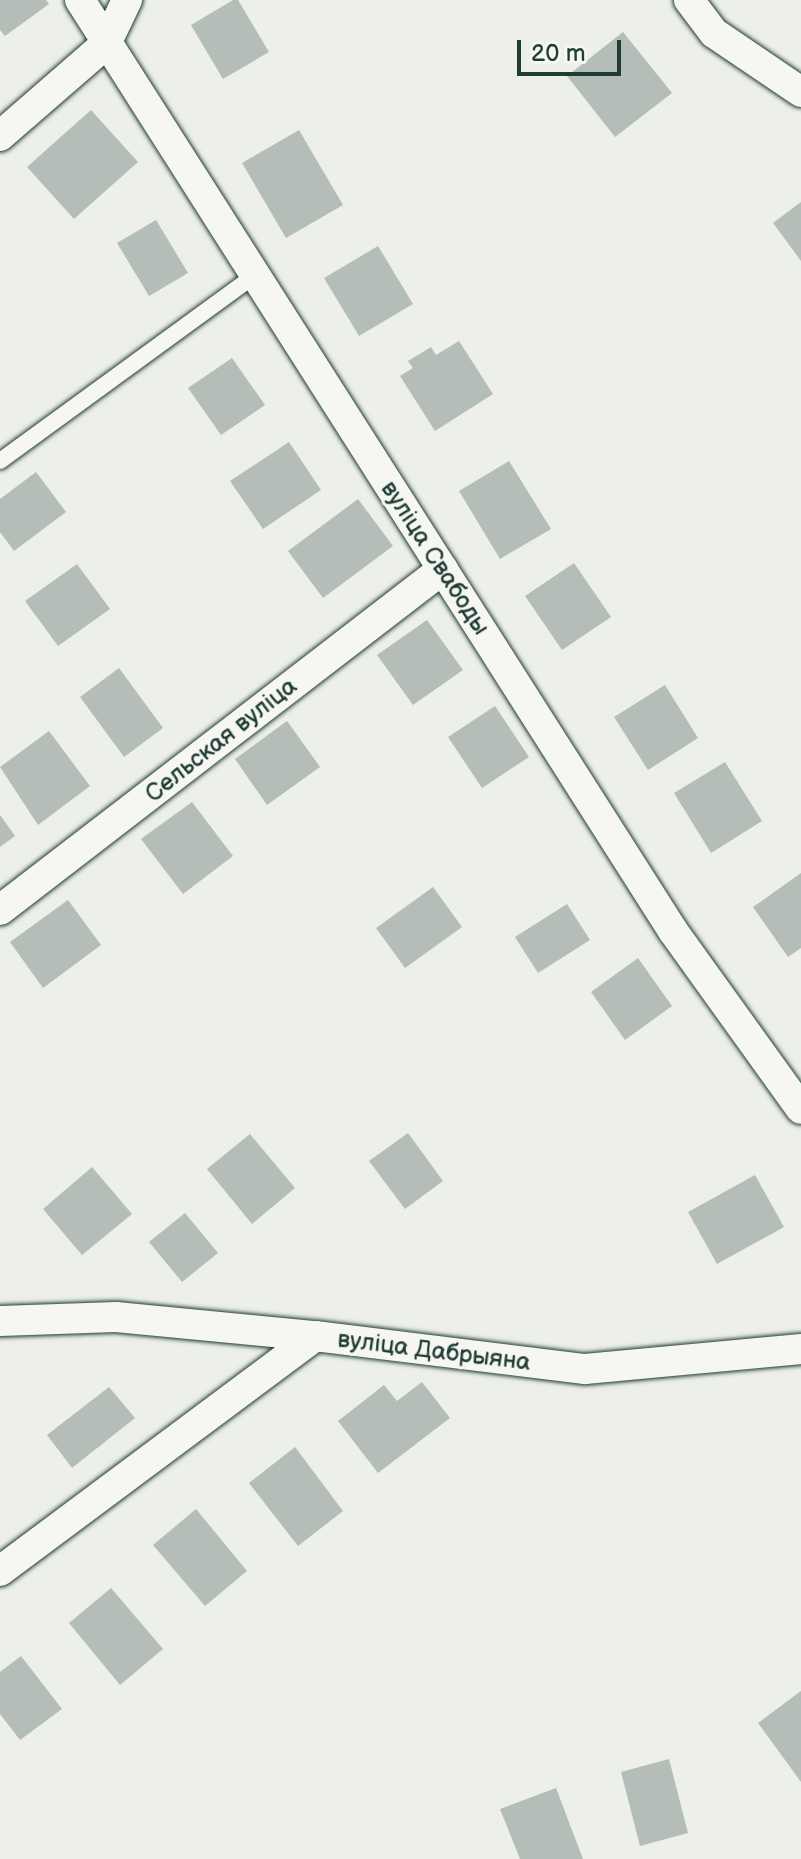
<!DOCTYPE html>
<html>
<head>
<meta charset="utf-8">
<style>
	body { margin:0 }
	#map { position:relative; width:801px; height:1859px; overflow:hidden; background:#edefea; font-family:"Balsamiq Sans",sans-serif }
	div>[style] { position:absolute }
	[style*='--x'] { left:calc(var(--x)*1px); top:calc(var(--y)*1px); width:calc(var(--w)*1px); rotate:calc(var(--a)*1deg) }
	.building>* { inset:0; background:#b4bdb8 }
	.roads { filter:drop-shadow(0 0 2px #1f3d34) drop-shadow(0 0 2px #1f3d34) }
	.service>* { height:16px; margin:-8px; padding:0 8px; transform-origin:8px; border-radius:8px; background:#f6f6f2 }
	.minor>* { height:30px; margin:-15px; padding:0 15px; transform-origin:15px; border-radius:15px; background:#f6f6f2 }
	span { translate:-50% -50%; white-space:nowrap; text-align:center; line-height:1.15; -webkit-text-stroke:6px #f6f6f2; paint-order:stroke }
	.street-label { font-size:24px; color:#1f3d34 }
	.scale { position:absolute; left:517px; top:40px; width:104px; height:36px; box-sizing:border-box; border:4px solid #1f3d34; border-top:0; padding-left:10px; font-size:24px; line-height:28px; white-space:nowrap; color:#1f3d34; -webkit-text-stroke:6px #f6f6f2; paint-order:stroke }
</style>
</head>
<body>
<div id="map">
	<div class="building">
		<div style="clip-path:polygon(0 0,46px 0,49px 4px,5px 36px,0 30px)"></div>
		<div style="clip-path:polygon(233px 0,238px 0,269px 52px,223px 79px,191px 25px)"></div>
		<div style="clip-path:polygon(623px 32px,672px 93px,615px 137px,567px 76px)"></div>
		<div style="clip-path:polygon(91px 110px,138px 162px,74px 219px,27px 167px)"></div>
		<div style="clip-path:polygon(299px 130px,343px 205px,286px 238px,242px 163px)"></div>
		<div style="clip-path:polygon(801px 202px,801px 261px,773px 223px)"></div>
		<div style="clip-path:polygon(156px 220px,188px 273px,149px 296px,117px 243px)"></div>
		<div style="clip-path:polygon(378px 246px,413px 304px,359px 336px,324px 278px)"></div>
		<div style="clip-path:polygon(459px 341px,493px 394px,435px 431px,400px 376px,413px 368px,408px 361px,431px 347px,436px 355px)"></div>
		<div style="clip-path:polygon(232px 358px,265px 405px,221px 435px,188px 388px)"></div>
		<div style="clip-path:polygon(289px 442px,321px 490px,263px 529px,230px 481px)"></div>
		<div style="clip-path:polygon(509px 461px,551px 529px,500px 559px,459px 491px)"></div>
		<div style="clip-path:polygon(36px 472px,66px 512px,14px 551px,0 532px,0 499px)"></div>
		<div style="clip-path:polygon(358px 499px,393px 546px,323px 598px,288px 551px)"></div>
		<div style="clip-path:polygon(574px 563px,611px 617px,562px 650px,525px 596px)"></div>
		<div style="clip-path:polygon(77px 564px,110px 609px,58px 646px,25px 601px)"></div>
		<div style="clip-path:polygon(427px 620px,463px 670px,413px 705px,377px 655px)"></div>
		<div style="clip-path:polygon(119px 668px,163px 728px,124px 757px,80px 697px)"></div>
		<div style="clip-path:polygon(665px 685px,698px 738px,648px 770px,614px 717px)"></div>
		<div style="clip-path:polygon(495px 706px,529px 757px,482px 788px,448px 737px)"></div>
		<div style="clip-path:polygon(287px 721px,320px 767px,267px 805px,235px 759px)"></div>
		<div style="clip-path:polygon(49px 731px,90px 786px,38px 825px,0 767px)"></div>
		<div style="clip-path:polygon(725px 762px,762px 821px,711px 853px,674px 793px)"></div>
		<div style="clip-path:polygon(192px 802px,233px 856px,183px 894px,141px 839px)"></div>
		<div style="clip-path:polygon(0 815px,15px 836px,0 847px)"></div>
		<div style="clip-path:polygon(801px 873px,801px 948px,788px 957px,753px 907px)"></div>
		<div style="clip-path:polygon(433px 887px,462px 927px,405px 968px,376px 928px)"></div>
		<div style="clip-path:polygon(68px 900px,101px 945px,43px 988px,10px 942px)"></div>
		<div style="clip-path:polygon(567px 904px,590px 940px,538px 973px,515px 937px)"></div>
		<div style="clip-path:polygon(638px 958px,672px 1006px,625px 1040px,591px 992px)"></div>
		<div style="clip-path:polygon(408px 1133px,443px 1181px,405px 1209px,369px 1161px)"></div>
		<div style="clip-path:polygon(250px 1134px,295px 1188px,252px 1224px,207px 1169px)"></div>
		<div style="clip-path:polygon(92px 1167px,132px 1214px,82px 1255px,43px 1209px)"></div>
		<div style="clip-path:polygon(755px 1175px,784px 1227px,717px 1264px,688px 1212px)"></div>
		<div style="clip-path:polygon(185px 1213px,218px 1253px,182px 1282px,149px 1242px)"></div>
		<div style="clip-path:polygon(422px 1382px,450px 1418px,378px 1473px,338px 1421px,384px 1385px,397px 1401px)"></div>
		<div style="clip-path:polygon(109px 1387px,135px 1418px,72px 1468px,47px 1435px)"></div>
		<div style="clip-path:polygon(295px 1447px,343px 1511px,298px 1546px,249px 1483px)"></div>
		<div style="clip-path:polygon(196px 1509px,247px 1571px,205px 1606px,153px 1545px)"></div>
		<div style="clip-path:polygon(111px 1588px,163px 1649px,120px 1685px,69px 1623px)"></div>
		<div style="clip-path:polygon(21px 1656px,62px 1709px,20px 1740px,0 1714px,0 1672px)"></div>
		<div style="clip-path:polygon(801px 1691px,801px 1782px,758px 1723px)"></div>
		<div style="clip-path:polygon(669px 1759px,688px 1833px,640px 1846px,621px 1772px)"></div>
		<div style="clip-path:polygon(556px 1788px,583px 1859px,520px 1859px,500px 1809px)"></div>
	</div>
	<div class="roads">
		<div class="service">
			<div style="--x:0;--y:461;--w:312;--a:-36.1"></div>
		</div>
		<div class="minor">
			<div style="--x:80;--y:0;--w:1104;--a:57.5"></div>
			<div style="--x:673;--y:931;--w:219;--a:54.3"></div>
			<div style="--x:689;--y:0;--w:41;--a:52.9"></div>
			<div style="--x:714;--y:33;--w:105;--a:34.1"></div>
			<div style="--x:0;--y:136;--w:140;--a:-41"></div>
			<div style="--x:106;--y:44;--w:49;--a:-64.5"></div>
			<div style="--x:0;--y:910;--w:559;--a:-37.59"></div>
			<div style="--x:0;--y:1321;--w:116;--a:-2"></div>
			<div style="--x:116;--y:1317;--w:200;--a:5.5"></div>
			<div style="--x:0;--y:1571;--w:393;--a:-36.7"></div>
			<div style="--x:315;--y:1336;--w:272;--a:7"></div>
			<div style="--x:585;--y:1369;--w:217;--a:-5.3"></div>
		</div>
	</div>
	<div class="street-label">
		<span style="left:435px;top:558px;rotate:57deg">вуліца Свабоды</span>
		<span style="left:221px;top:740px;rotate:-38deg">Сельская вуліца</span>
		<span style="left:434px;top:1351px;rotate:7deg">вуліца Дабрыяна</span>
	</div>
	<div class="scale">20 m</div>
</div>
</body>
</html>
